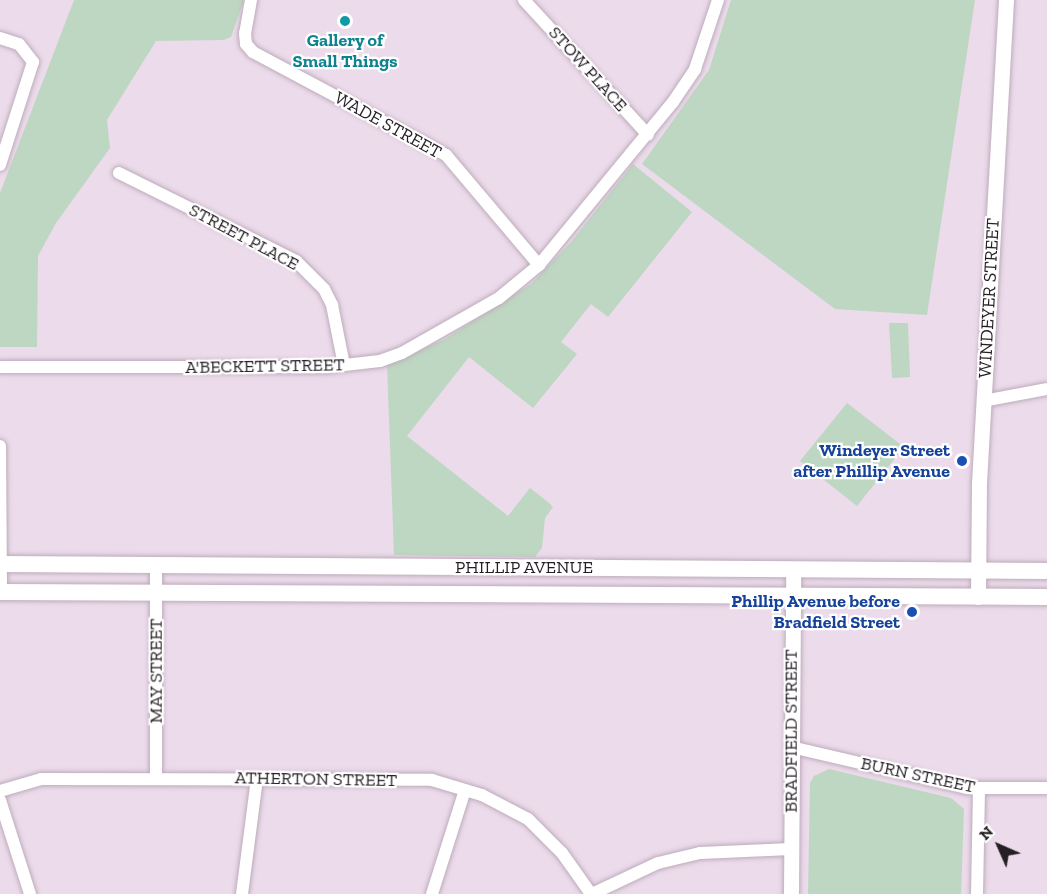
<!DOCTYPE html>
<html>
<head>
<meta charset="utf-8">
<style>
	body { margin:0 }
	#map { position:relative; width:1047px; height:894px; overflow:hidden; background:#ecdbeb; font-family:"Zilla Slab",serif }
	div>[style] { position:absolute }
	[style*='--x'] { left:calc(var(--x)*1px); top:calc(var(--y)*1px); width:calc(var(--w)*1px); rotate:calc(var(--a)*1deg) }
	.green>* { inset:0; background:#bed7c2 }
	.roads { filter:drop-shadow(0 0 2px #bdacbb) drop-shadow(0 0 2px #bdacbb) }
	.minor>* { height:12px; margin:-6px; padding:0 6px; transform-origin:6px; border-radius:6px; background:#fff }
	.tertiary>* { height:15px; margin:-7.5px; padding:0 7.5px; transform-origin:7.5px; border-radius:7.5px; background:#fff }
	.secondary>* { height:16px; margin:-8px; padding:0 8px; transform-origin:8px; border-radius:8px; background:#fff }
	.dots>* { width:16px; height:16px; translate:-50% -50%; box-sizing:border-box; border:3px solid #fff; border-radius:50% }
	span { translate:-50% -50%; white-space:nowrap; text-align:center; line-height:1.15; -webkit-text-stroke:4.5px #fff; paint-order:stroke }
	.culture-label { font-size:18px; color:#0d838f; font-weight:700 }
	.street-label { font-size:18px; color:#251f25 }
	.transit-label { font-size:18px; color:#164399; font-weight:700 }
	.right { translate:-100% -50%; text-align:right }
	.north { position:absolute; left:969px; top:816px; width:60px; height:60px; -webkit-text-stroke:4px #fff; paint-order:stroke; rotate:315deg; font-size:16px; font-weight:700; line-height:24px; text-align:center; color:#251f25 }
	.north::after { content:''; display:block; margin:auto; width:21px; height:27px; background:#251f25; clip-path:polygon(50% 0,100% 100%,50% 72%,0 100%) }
</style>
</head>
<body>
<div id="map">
	<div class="green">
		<div style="clip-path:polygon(74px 0,244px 0,231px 37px,224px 40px,156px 41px,107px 120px,110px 148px,56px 223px,38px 256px,37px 347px,0 347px,0 193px)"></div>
		<div style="clip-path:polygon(731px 0,975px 0,927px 315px,835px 309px,642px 164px,709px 70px)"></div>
		<div style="clip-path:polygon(633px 164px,692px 212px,608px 317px,591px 304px,561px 342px,577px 354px,533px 408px,469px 357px,407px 436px,508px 516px,530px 488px,548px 502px,553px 507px,545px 518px,542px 548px,535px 557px,394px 555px,387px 365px,445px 339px,531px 284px,571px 242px)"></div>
		<div style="clip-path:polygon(889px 323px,908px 323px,910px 377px,892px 378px)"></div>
		<div style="clip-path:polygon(847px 403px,904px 447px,857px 506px,800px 461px)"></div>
		<div style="clip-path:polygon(829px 769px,951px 798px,964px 809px,961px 894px,808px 894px,810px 783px,814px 776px)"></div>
	</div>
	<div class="roads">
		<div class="minor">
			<div style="--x:251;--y:0;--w:34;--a:100"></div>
			<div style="--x:245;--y:33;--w:11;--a:85"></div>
			<div style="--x:246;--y:44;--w:11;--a:49"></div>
			<div style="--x:253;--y:52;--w:219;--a:28.1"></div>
			<div style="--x:446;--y:155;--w:144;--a:49.8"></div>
			<div style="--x:524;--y:0;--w:183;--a:47.4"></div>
			<div style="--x:0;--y:38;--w:20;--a:18"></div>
			<div style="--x:19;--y:44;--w:23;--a:52"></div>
			<div style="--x:33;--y:62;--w:108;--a:107.8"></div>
			<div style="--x:119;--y:173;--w:198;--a:26.4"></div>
			<div style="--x:296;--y:261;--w:40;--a:45"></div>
			<div style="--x:324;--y:289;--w:18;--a:63"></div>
			<div style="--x:332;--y:305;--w:61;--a:78.7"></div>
			<div style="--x:0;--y:367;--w:327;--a:0"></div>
			<div style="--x:327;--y:367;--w:53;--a:-6.5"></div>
			<div style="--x:380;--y:361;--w:23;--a:-20"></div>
			<div style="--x:402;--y:353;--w:112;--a:-29.6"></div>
			<div style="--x:499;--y:298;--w:52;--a:-39.5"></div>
			<div style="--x:539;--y:265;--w:211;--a:-50.6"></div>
			<div style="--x:673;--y:102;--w:40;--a:-56"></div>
			<div style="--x:695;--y:69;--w:73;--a:-71.6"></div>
			<div style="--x:983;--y:401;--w:65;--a:-10.6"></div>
			<div style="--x:0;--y:446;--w:146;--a:89.6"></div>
			<div style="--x:791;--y:747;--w:181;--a:13.1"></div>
			<div style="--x:967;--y:788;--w:80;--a:0"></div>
			<div style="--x:156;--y:777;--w:212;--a:-90"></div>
			<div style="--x:0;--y:791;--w:43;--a:-16.3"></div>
			<div style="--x:41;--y:779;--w:391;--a:0.1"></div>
			<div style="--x:432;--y:780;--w:52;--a:16.7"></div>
			<div style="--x:482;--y:795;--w:52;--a:27.6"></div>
			<div style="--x:528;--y:819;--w:48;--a:45"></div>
			<div style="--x:562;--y:853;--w:50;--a:54.7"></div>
			<div style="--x:0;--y:800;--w:99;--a:72.3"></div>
			<div style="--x:242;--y:894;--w:116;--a:-82.6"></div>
			<div style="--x:432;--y:894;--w:109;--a:-72.4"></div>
			<div style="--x:592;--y:894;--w:73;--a:-25.2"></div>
			<div style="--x:658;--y:863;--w:43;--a:-13.4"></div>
			<div style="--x:700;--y:853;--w:91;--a:-2.5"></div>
			<div style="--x:977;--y:894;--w:105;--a:-88.9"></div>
		</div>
		<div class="tertiary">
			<div style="--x:978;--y:597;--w:114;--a:-89.5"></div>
			<div style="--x:979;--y:483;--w:484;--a:-86.8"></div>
			<div style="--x:791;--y:894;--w:325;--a:-89.6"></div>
		</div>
		<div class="secondary">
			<div style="--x:0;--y:564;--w:1047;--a:0.38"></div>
			<div style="--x:0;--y:592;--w:1047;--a:0.27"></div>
		</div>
	</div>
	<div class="dots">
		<div style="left:345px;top:21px;background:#0f9aa8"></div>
		<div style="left:962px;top:461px;background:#1a4fb4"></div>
		<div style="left:912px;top:612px;background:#1a4fb4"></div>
	</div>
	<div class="culture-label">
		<span style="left:345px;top:51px">Gallery of<br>Small Things</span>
	</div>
	<div class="street-label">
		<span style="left:588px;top:69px;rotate:48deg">STOW PLACE</span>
		<span style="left:388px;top:125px;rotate:29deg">WADE STREET</span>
		<span style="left:244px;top:237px;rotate:28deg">STREET PLACE</span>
		<span style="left:989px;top:298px;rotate:-87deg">WINDEYER STREET</span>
		<span style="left:265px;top:366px;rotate:-1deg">A'BECKETT STREET</span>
		<span style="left:524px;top:567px">PHILLIP AVENUE</span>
		<span style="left:156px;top:671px;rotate:-90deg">MAY STREET</span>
		<span style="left:791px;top:731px;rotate:-90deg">BRADFIELD STREET</span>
		<span style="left:918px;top:775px;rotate:12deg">BURN STREET</span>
		<span style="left:316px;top:779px;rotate:1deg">ATHERTON STREET</span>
	</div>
	<div class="transit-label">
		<span class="right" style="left:950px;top:461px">Windeyer Street<br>after Phillip Avenue</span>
		<span class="right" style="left:900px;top:612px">Phillip Avenue before<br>Bradfield Street</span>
	</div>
	<div class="north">N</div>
</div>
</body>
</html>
